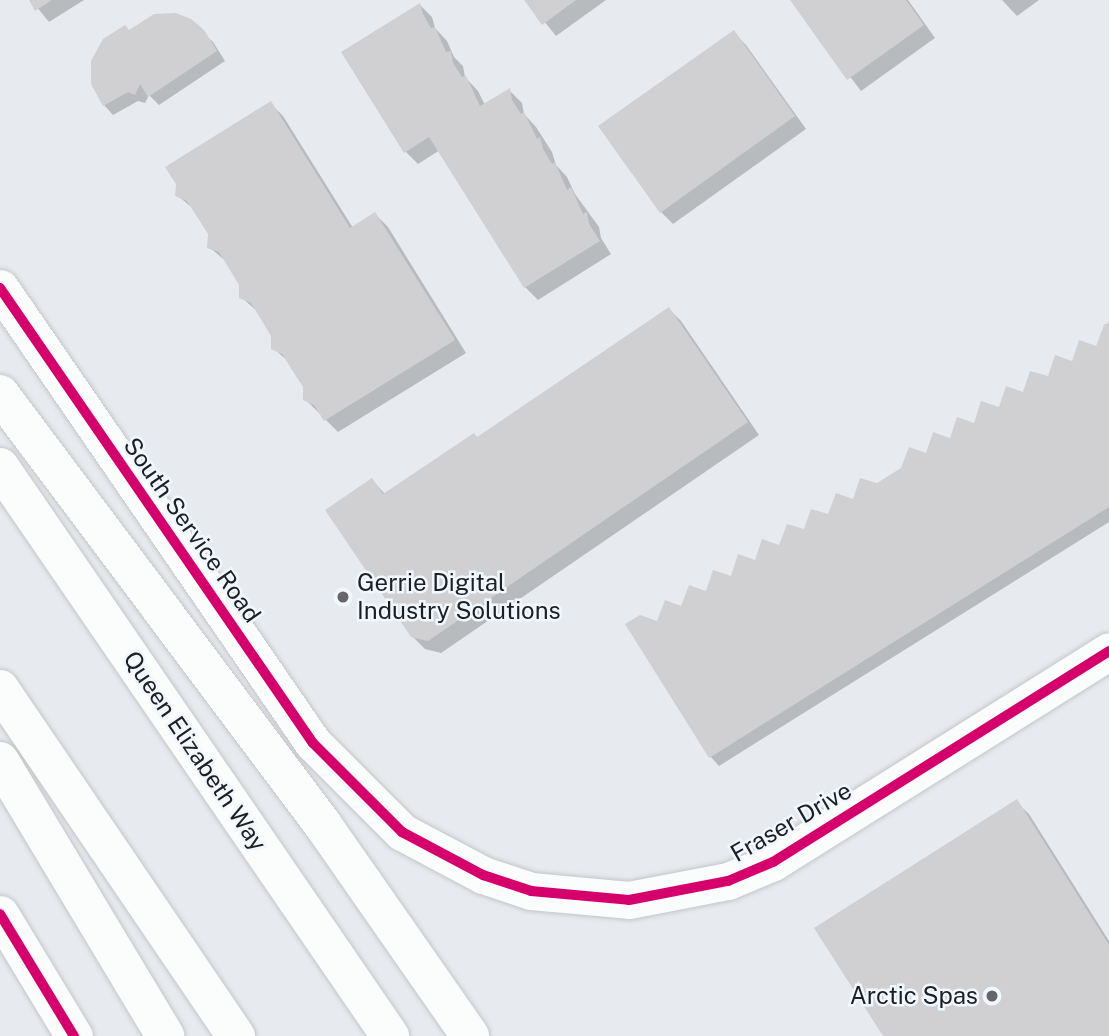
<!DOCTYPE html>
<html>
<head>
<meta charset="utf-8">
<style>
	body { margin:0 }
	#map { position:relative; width:1109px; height:1036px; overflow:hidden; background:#e7eaee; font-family:"Public Sans",sans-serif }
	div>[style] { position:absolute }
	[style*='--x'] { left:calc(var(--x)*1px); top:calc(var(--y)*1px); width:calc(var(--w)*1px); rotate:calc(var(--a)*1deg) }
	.shadow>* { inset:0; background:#0003 }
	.building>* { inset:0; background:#d0d0d2 }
	.roads { filter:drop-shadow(0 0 2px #c4c6c9) drop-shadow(0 0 2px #c4c6c9) }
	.secondary>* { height:37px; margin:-18.5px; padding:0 18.5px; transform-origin:18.5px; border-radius:18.5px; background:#fbfcfc }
	.highway>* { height:38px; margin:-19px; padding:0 19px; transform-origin:19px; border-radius:19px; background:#fbfcfc }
	.cycleway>* { height:10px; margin:-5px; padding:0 5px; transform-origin:5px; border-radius:5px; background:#d6006c }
	.dots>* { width:19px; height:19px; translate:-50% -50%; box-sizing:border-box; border:4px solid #f1f7fe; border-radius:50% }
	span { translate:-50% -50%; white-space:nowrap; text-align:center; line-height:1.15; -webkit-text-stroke:5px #f1f7fe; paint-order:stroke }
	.street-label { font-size:24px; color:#1d1f22 }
	.poi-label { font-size:24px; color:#1d1f22 }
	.left { translate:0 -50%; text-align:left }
	.right { translate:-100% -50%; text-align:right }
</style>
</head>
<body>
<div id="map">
	<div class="shadow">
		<div style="clip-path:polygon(31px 0,84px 0,49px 22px)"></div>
		<div style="clip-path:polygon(527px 0,606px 0,556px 36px)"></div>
		<div style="clip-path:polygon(792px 0,908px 0,935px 38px,861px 91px)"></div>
		<div style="clip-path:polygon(1002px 0,1039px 0,1017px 16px)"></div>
		<div style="clip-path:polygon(420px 5px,432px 17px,435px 28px,447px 41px,454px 57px,463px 66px,465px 77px,478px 91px,485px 105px,510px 91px,522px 103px,524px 114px,536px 127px,552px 152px,556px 165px,567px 177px,575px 194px,599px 227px,601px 238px,611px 254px,538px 300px,525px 287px,440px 150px,418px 164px,406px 152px)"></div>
		<div style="clip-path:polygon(191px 21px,213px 42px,225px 61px,159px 105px,149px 95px,145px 103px,138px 101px,113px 115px,104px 105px,130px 32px)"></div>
		<div style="clip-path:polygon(733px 32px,746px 45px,806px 129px,673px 224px,661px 212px)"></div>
		<div style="clip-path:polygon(271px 104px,283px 116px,353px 228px,375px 214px,388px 227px,466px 353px,338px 432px,305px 399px,305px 386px,290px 363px,273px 348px,273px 335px,258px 312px,241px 297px,241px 285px,227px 262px,209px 247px,209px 233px,195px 210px,177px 195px)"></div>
		<div style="clip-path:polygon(669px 309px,681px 321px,759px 435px,441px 653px,425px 649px,412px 636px,372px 480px,386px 495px,478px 439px)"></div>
		<div style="clip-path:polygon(1109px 324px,1109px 522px,719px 766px,710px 756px,658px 623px,1097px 349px)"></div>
		<div style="clip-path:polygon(1016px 802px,1029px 814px,1109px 941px,1109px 1036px,885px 1036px)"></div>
	</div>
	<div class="building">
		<div style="clip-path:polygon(29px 0,52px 0,35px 11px)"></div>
		<div style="clip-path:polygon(524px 0,576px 0,542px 25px)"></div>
		<div style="clip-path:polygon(790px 0,906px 0,924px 25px,847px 80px)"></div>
		<div style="clip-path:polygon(420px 3px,423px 14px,431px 28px,435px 27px,446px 52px,451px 51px,453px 63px,462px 77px,466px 76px,480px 106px,510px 88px,512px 100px,521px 114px,524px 112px,537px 139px,540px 137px,543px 149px,552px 164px,555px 162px,567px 190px,571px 187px,583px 214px,587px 212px,589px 224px,600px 241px,524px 288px,429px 137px,404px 153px,341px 52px)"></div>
		<div style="clip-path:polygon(176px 13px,191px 19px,204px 30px,217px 51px,148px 97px,140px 84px,135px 95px,128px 92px,103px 106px,91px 84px,91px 61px,103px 39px,125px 25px,129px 30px,154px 14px)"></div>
		<div style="clip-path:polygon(734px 30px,795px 116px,660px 213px,598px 126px)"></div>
		<div style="clip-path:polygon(271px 101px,350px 228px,375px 212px,455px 340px,324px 421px,314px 405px,303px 400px,303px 387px,282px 354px,271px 349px,271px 336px,251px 303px,239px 298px,239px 285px,219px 252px,207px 248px,208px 234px,187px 201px,175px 196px,176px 184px,165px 167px)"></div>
		<div style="clip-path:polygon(669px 307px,748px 422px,428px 641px,411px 637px,325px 510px,372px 478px,383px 494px,474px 433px,477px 437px)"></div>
		<div style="clip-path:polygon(1109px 322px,1109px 507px,709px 758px,625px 624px,640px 615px,657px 621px,665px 600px,681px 606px,689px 585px,706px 591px,713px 570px,731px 576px,738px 554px,755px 560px,762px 539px,779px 545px,787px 524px,804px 529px,811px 509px,828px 514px,836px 493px,853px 499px,860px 478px,877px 483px,901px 468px,909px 447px,926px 453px,933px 432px,950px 438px,957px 417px,974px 423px,981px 401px,999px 407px,1006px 386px,1023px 392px,1030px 371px,1048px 376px,1055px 355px,1072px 361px,1079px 340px,1096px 346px,1104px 325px)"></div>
		<div style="clip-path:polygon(1017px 799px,1109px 945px,1109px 1036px,883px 1036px,814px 928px)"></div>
	</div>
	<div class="roads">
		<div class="secondary">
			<div style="--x:0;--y:288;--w:552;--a:55.48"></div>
			<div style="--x:313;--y:743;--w:126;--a:45"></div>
			<div style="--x:402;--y:832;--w:92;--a:28"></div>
			<div style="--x:483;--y:875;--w:51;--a:18.4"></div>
			<div style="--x:531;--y:891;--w:98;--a:5.2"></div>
			<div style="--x:629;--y:900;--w:101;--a:-10.9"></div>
			<div style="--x:728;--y:881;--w:49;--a:-22.9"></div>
			<div style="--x:773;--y:862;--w:397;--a:-32.1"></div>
			<div style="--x:0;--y:914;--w:143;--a:58.8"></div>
		</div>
		<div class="highway">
			<div style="--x:0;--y:394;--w:539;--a:53.15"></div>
			<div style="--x:323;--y:825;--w:257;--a:55.1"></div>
			<div style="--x:0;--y:467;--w:690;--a:55.57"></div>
			<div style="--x:0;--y:689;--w:420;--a:55.8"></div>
			<div style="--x:0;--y:761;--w:321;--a:59"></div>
		</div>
	</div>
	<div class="cycleway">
		<div style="--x:0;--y:288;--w:552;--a:55.48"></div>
		<div style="--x:313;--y:743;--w:126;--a:45"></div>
		<div style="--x:402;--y:832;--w:92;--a:28"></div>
		<div style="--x:483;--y:875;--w:51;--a:18.4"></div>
		<div style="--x:531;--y:891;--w:98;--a:5.2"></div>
		<div style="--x:629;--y:900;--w:101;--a:-10.9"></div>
		<div style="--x:728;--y:881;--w:49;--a:-22.9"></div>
		<div style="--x:773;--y:862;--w:397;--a:-32.1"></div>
		<div style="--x:0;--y:914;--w:143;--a:58.8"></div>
	</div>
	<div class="dots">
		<div style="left:343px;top:597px;background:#646669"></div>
		<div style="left:992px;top:996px;background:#646669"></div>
	</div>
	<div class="street-label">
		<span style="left:192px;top:530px;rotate:55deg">South Service Road</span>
		<span style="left:195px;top:751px;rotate:56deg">Queen Elizabeth Way</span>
		<span style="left:791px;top:822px;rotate:-30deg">Fraser Drive</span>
	</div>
	<div class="poi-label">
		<span class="left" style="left:357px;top:597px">Gerrie Digital<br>Industry Solutions</span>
		<span class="right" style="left:978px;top:996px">Arctic Spas</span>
	</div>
</div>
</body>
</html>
